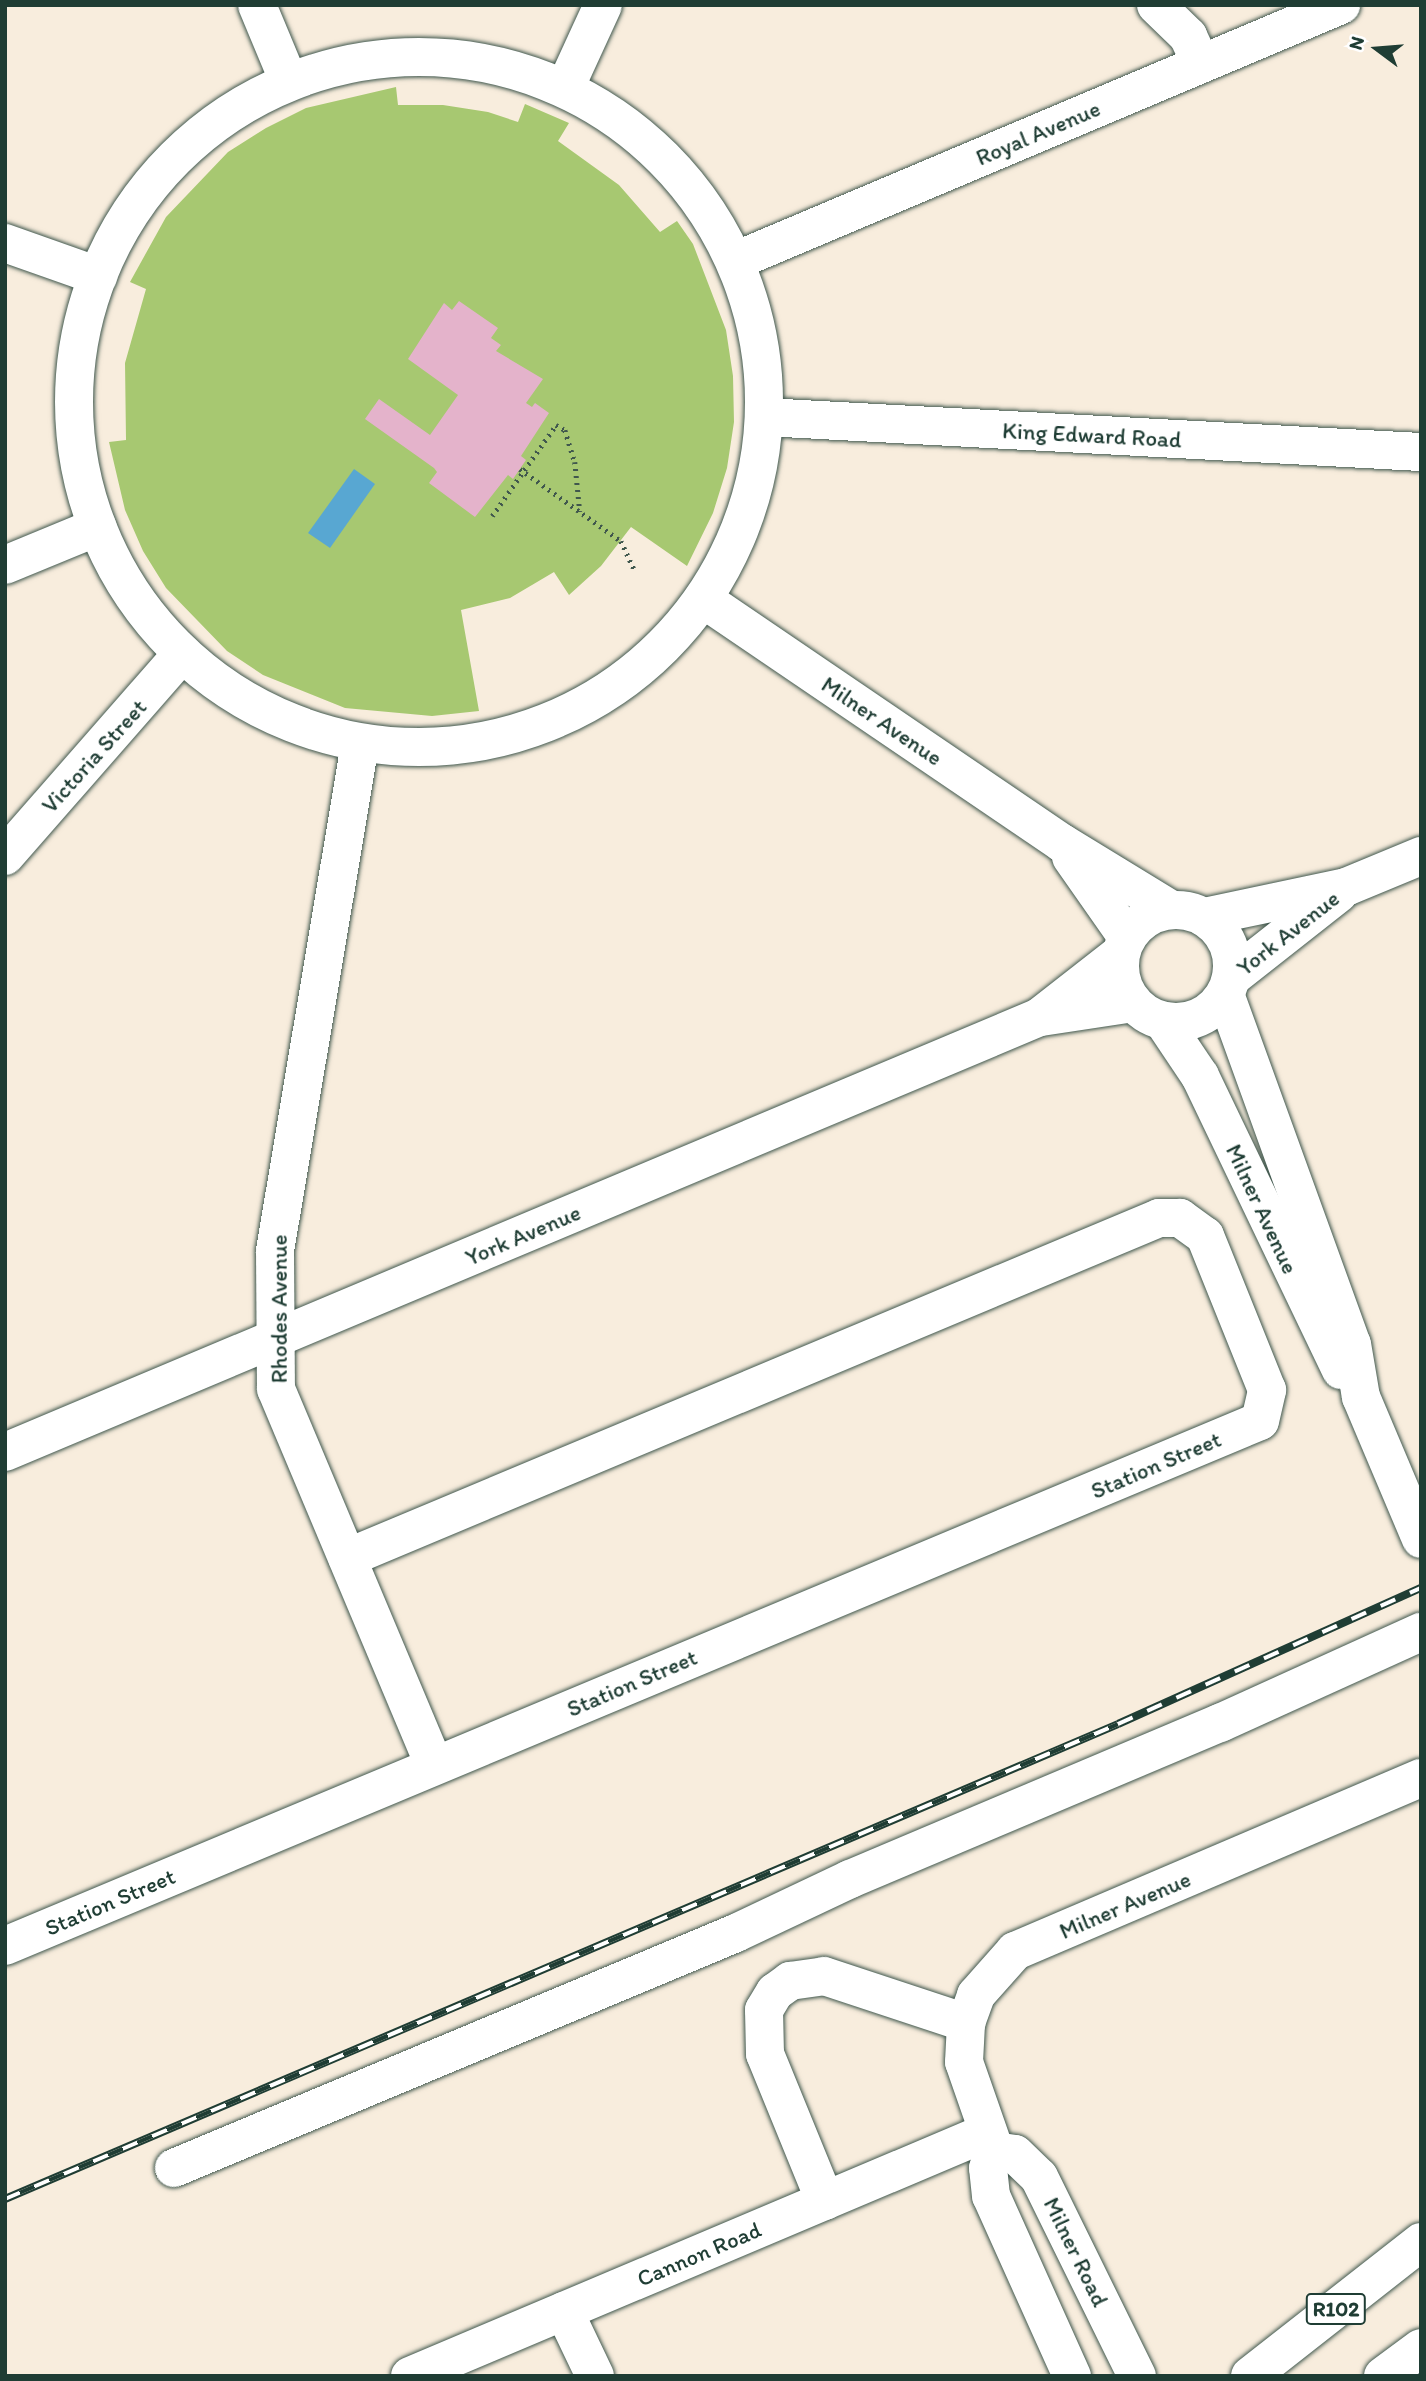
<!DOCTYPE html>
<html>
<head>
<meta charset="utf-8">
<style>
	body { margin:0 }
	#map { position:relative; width:1426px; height:2381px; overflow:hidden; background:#f8eddd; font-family:Itim,sans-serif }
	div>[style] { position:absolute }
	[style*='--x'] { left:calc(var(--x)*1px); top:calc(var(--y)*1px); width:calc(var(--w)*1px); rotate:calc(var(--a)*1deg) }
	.green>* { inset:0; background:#a7c871 }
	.water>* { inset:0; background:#58a7d2 }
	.building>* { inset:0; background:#e4b3cb }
	.path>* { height:4.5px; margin-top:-2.25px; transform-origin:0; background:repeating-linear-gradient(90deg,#40574d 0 2px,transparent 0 7px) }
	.roads { filter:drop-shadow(0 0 2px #40574d) drop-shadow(0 0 2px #40574d) }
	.minor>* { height:38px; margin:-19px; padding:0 19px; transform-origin:19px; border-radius:19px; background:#fff }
	.minor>.ring { margin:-19px; padding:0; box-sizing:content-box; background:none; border:38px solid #fff; border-radius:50% }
	.major>* { height:38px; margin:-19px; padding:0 19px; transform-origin:19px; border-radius:19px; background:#fff }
	.rail>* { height:8px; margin-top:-4px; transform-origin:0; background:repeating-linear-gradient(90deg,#fff 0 16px,#1f3d34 0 32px); box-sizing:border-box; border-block:2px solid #1f3d34 }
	span { translate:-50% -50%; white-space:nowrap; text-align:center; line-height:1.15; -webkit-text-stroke:6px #fff; paint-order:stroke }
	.shield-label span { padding:2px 5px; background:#fff; border:2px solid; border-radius:5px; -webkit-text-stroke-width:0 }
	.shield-label { font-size:21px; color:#1f3d34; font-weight:700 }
	.street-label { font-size:23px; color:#1f3d34 }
	.frame { position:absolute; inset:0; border:7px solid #1f3d34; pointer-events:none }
	.north { position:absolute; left:1342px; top:14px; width:70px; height:70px; -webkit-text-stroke:5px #fff; paint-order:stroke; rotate:286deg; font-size:19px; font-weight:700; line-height:28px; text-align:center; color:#1f3d34 }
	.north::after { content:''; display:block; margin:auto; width:24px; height:32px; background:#1f3d34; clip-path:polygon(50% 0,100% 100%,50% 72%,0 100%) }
</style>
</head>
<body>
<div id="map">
	<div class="green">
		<div style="clip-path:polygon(396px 87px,398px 105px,443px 105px,488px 112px,518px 122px,525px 104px,569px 123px,558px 141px,619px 185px,660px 232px,677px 221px,693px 244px,726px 330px,733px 376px,734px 422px,727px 468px,713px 513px,687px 566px,631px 527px,601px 566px,569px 595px,554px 572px,510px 598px,461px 610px,479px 711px,432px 716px,345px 708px,263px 675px,227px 651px,166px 588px,143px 551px,125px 510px,109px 442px,126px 440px,125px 363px,146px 289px,130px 282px,166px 217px,228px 152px,266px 128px,306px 108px)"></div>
	</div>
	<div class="water">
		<div style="clip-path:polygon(354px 469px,375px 484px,330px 548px,308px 533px)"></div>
	</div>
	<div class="building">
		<div style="clip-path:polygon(459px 301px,498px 328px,491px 338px,501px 345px,496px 351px,543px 379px,526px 403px,532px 407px,535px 403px,549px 413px,521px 456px,526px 460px,513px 479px,508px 475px,475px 517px,429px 483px,437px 472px,434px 468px,365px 419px,379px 399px,430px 435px,458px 395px,408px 359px,444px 303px,452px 310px)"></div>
	</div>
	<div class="path">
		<div style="--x:520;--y:469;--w:124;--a:35.5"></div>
		<div style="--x:621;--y:541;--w:31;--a:65"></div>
		<div style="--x:492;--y:516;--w:111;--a:-54.9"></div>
		<div style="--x:556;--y:425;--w:10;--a:29"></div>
		<div style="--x:565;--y:430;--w:34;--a:73"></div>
		<div style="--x:575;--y:462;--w:50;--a:84.3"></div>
	</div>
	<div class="roads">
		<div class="minor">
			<div style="--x:257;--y:5;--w:83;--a:67.4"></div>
			<div style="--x:1156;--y:5;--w:45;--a:44.1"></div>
			<div style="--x:1188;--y:36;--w:31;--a:65"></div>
			<div class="ring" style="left:74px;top:57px;width:652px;height:652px"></div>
			<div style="--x:565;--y:88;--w:91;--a:-65.4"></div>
			<div style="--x:5;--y:243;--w:99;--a:19.5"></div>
			<div style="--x:735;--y:261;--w:658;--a:-22.9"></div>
			<div style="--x:764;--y:417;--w:658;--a:3.05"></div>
			<div style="--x:5;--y:565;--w:100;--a:-22.4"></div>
			<div style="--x:703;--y:599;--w:434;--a:34.2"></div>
			<div style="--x:1062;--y:843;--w:127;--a:31.4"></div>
			<div style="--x:360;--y:744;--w:514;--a:99.52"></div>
			<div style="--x:275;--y:1251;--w:138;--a:89.6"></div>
			<div style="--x:276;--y:1389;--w:408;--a:67.2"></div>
			<div style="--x:5;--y:856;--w:269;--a:-48.8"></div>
			<div style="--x:1071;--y:857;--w:98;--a:55"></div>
			<div class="ring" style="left:1120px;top:910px;width:74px;height:74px"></div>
			<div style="--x:1204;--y:917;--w:145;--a:-11.9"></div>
			<div style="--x:1346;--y:887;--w:81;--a:-22.5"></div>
			<div style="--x:1231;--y:978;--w:137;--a:-38.2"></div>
			<div style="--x:1225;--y:994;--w:372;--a:70.1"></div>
			<div style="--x:1352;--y:1344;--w:54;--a:80.4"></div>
			<div style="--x:1361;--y:1397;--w:154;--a:67.1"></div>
			<div style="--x:1042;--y:1015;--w:99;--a:-38"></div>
			<div style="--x:1163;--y:1021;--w:66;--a:56.1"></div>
			<div style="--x:1200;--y:1076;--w:326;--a:64.4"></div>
			<div style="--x:5;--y:1452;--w:1123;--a:-22.8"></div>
			<div style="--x:1040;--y:1017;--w:94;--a:-8.6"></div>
			<div style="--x:5;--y:1946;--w:1360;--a:-22.7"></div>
			<div style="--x:1260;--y:1421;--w:32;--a:-77"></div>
			<div style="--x:1267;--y:1390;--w:166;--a:-111.9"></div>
			<div style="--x:1205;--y:1236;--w:31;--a:-144"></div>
			<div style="--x:1180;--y:1218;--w:21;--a:180"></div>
			<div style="--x:1159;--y:1218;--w:880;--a:157.28"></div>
			<div style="--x:995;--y:2151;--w:20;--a:9"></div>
			<div style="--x:1015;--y:2154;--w:33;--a:44"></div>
			<div style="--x:1039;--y:2177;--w:222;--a:63.8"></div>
			<div style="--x:174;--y:2168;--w:609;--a:-22.69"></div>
			<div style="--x:736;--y:1933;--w:126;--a:-25.3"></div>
			<div style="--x:850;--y:1879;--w:402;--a:-22.9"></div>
			<div style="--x:1220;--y:1723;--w:221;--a:-24.4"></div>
			<div style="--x:825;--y:2201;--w:159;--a:-112.2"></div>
			<div style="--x:765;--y:2054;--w:44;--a:-91.3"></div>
			<div style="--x:764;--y:2010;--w:21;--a:-59"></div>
			<div style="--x:775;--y:1992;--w:19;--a:-36"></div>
			<div style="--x:790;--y:1981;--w:34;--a:-8"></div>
			<div style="--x:824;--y:1976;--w:150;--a:18.3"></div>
			<div style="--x:564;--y:2311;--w:72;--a:64.5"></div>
			<div style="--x:410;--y:2376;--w:627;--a:-22.89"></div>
			<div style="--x:1072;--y:2376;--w:197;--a:-114.2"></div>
			<div style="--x:991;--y:2196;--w:28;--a:-96"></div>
			<div style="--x:988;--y:2168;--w:18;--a:-68"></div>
			<div style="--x:995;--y:2151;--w:94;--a:-109.2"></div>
			<div style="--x:964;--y:2062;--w:39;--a:-87"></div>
			<div style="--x:966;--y:2023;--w:30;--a:-70"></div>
			<div style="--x:976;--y:1995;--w:59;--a:-48.4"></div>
			<div style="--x:1015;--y:1951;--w:441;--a:-23.1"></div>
		</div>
		<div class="major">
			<div style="--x:1250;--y:2376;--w:217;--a:-38.1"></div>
			<div style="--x:1383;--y:2376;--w:47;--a:-36.4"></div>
		</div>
	</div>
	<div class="rail">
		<div style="--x:5;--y:2199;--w:1210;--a:-23.11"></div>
		<div style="--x:1118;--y:1724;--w:332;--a:-24.2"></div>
	</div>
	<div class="shield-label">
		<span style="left:1336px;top:2309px">R102</span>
	</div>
	<div class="street-label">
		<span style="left:1038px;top:133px;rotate:-23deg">Royal Avenue</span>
		<span style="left:1092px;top:435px;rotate:3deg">King Edward Road</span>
		<span style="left:882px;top:721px;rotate:34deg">Milner Avenue</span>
		<span style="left:94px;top:756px;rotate:-48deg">Victoria Street</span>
		<span style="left:1288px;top:933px;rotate:-38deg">York Avenue</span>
		<span style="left:1262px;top:1209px;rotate:65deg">Milner Avenue</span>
		<span style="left:523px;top:1235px;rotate:-23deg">York Avenue</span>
		<span style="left:279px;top:1309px;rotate:-90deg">Rhodes Avenue</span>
		<span style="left:1156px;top:1465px;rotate:-23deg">Station Street</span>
		<span style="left:632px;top:1683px;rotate:-23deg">Station Street</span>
		<span style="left:110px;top:1902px;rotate:-23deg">Station Street</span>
		<span style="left:1125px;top:1905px;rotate:-23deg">Milner Avenue</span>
		<span style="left:1076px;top:2252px;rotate:64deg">Milner Road</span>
		<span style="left:699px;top:2254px;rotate:-23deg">Cannon Road</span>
	</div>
	<div class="frame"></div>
	<div class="north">N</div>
</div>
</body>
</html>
